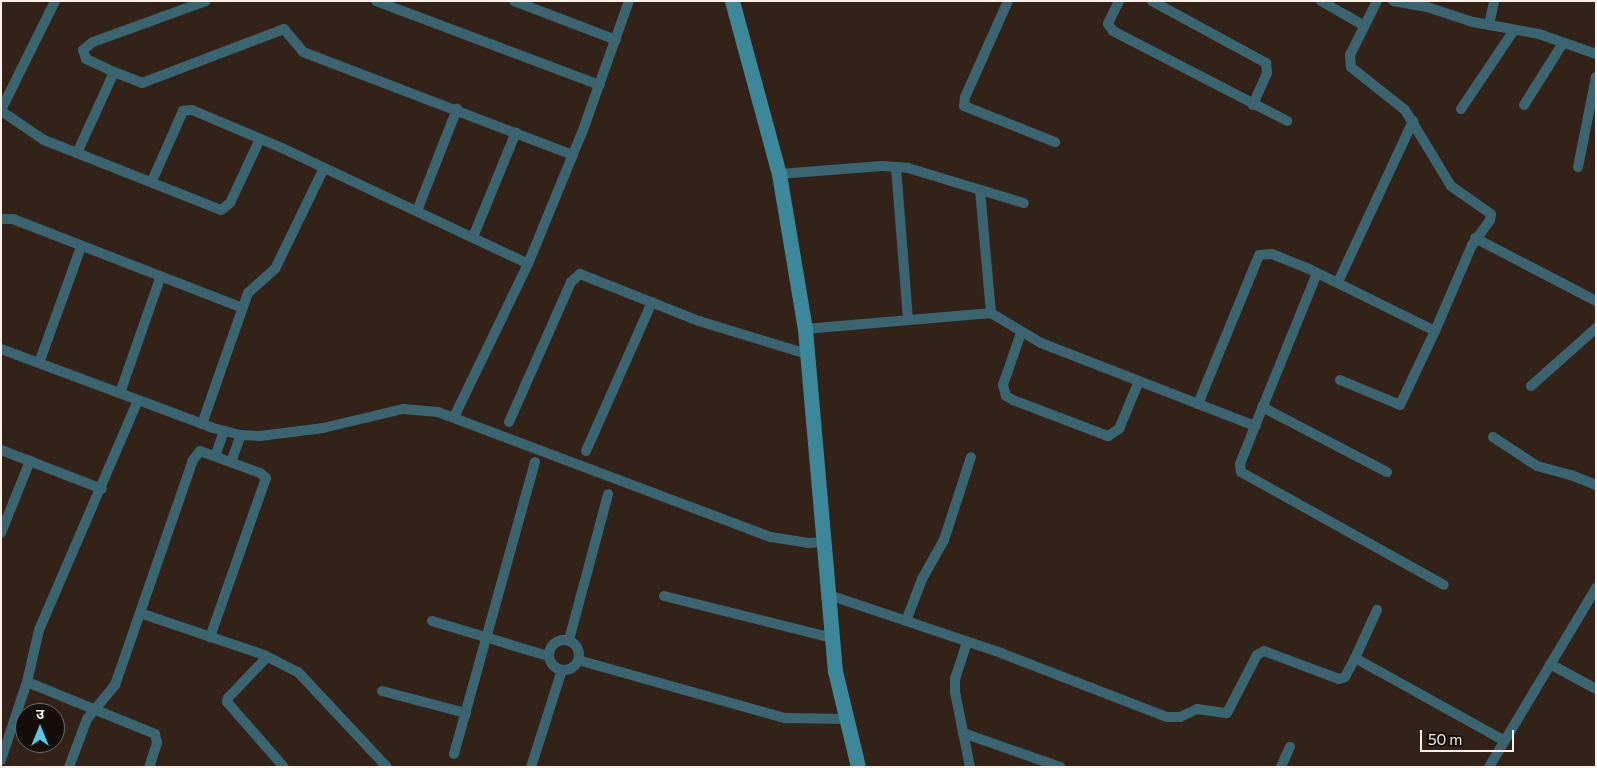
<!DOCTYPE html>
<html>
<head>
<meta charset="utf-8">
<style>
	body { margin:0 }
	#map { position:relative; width:1597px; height:768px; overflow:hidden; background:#322218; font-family:Commissioner,"Noto Sans Devanagari",sans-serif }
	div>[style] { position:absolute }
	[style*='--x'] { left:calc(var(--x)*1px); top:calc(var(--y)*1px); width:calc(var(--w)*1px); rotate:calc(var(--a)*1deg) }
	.street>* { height:10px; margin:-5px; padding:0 5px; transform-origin:5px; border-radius:5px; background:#396470 }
	.street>.ring { margin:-5px; padding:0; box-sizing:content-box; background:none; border:10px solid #396470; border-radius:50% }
	.secondary>* { height:15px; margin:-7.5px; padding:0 7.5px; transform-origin:7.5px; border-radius:7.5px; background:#3d879a }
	span { translate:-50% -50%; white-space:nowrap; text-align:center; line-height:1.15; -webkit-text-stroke:5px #150d09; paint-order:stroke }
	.frame { position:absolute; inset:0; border:2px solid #fcf0e9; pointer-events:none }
	.north { position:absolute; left:15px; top:703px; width:50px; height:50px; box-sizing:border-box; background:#150d09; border:1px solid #716863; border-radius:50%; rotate:0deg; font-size:14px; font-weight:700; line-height:20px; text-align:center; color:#fcf0e9 }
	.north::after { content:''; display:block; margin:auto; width:18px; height:22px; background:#5ac8e5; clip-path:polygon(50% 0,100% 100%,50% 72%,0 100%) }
	.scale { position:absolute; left:1420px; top:730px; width:94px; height:22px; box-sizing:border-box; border:2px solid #fcf0e9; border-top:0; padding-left:6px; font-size:15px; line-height:18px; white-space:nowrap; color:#fcf0e9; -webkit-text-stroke:4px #150d09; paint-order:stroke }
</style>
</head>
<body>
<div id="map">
	<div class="street">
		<div style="--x:376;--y:1;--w:239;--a:20.6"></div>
		<div style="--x:514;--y:1;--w:109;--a:20.9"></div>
		<div style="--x:1008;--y:1;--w:105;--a:114.1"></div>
		<div style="--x:965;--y:97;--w:9;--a:96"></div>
		<div style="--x:964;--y:106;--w:98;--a:21.6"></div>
		<div style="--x:1119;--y:1;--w:25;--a:116"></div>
		<div style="--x:1108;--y:24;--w:9;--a:54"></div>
		<div style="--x:1113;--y:31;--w:196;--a:27.3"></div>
		<div style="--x:1152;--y:1;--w:130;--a:28.5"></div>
		<div style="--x:1266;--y:63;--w:10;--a:84"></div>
		<div style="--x:1267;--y:73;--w:35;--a:114"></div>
		<div style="--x:1321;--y:1;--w:48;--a:29.7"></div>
		<div style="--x:1393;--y:1;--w:35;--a:10"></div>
		<div style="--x:1427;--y:7;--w:48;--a:18.1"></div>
		<div style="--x:1473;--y:22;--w:67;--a:10.3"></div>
		<div style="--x:1539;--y:34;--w:60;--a:19.3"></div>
		<div style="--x:1489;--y:25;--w:25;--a:-78"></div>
		<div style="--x:114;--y:72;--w:31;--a:-155"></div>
		<div style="--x:86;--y:59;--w:9;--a:-108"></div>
		<div style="--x:83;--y:50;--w:13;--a:-39"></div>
		<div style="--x:93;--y:42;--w:120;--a:-19.9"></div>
		<div style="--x:1524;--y:105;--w:73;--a:-57.8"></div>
		<div style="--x:1461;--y:109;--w:95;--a:-56.1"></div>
		<div style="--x:1;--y:110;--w:122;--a:-63.6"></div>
		<div style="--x:1;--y:111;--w:52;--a:34"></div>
		<div style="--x:44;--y:140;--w:190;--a:21.6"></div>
		<div style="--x:221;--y:210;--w:11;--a:-38"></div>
		<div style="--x:230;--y:203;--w:71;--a:-64.9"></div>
		<div style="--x:77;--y:153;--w:89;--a:-65.4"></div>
		<div style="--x:114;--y:72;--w:30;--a:21"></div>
		<div style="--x:142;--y:83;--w:152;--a:-20.8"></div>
		<div style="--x:284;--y:29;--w:30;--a:50"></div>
		<div style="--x:303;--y:52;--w:289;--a:20.9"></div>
		<div style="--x:896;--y:167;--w:152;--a:85.5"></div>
		<div style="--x:1578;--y:167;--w:92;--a:-78.7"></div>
		<div style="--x:779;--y:174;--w:103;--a:-4.4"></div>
		<div style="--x:882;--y:166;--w:26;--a:4"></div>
		<div style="--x:908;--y:168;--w:121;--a:16.8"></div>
		<div style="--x:152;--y:181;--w:77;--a:-66.1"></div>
		<div style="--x:183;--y:111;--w:9;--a:-6"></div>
		<div style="--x:192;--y:110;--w:98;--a:22.9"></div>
		<div style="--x:282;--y:148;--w:272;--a:25.2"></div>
		<div style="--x:980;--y:190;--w:123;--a:84.9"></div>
		<div style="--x:417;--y:211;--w:110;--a:-68.6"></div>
		<div style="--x:1;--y:219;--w:12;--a:0"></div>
		<div style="--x:13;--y:219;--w:246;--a:21.2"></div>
		<div style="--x:473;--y:237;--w:113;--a:-67.7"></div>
		<div style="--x:1475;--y:238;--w:136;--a:27.5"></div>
		<div style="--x:1338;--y:282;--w:178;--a:-65"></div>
		<div style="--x:805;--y:329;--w:187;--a:-4.9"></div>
		<div style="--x:991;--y:313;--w:58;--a:31"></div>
		<div style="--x:1041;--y:343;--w:230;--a:21.2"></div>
		<div style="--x:1255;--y:426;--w:41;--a:111.5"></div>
		<div style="--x:1240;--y:464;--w:8;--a:83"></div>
		<div style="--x:1241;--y:472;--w:232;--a:29.1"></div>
		<div style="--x:1021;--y:333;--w:55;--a:109.1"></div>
		<div style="--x:1003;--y:385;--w:11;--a:75"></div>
		<div style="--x:1006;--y:396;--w:8;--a:30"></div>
		<div style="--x:1013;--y:400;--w:102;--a:20.8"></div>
		<div style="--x:1108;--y:436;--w:13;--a:-32"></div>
		<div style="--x:1119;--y:429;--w:52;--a:-67.4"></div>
		<div style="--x:1;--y:349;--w:226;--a:20.4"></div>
		<div style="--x:213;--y:428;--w:29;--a:14"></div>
		<div style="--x:241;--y:435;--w:19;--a:3"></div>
		<div style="--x:260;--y:436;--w:64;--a:-7.2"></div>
		<div style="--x:323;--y:428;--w:82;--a:-13.4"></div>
		<div style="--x:403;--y:409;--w:35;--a:5"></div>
		<div style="--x:438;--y:412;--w:356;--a:20.6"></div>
		<div style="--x:771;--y:537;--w:36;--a:9"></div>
		<div style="--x:807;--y:543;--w:17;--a:-3"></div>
		<div style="--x:39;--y:363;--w:123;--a:-70.1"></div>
		<div style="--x:1340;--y:380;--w:65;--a:22.6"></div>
		<div style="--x:1400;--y:405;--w:82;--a:-64.7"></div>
		<div style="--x:1531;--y:386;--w:87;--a:-41.7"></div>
		<div style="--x:120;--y:393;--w:122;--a:-70.8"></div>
		<div style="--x:1198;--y:404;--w:161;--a:-67.7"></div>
		<div style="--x:1259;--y:255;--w:13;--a:-4"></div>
		<div style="--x:1272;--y:254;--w:38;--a:22"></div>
		<div style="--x:1307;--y:268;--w:143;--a:26.2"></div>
		<div style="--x:1435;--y:331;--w:94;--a:-66.7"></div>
		<div style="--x:1472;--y:245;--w:31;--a:-54"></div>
		<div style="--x:1490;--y:220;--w:6;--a:-81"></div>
		<div style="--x:1491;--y:214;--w:49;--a:-145"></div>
		<div style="--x:1451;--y:186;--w:89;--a:-121.2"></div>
		<div style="--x:1405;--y:110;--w:69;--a:-141.5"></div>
		<div style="--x:1351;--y:67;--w:12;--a:-95"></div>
		<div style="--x:1350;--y:55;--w:60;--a:-63.4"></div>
		<div style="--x:1262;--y:407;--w:141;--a:27.5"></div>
		<div style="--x:454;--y:417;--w:170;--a:-64.2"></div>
		<div style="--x:528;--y:264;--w:145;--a:-67.7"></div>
		<div style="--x:583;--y:130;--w:137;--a:-70.4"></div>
		<div style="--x:509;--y:422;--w:153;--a:-66.1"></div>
		<div style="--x:571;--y:282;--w:12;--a:-42"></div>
		<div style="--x:580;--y:274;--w:128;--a:21.6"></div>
		<div style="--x:699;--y:321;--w:113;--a:17"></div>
		<div style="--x:202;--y:424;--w:139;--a:-70.7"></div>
		<div style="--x:248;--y:293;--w:36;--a:-42"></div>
		<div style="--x:275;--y:269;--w:112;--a:-64.1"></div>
		<div style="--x:1255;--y:426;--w:165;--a:-67.9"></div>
		<div style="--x:1493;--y:437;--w:53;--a:33.4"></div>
		<div style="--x:1537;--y:466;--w:35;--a:15"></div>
		<div style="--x:1571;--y:475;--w:27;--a:22"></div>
		<div style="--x:1;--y:450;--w:108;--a:21.1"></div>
		<div style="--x:586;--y:451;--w:163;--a:-66.1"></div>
		<div style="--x:215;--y:456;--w:27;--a:-70"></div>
		<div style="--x:231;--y:462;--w:29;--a:-70"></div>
		<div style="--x:1;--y:533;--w:78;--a:-68.1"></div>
		<div style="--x:829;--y:595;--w:182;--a:18.6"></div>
		<div style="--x:1001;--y:653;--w:178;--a:21.1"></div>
		<div style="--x:1167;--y:717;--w:13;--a:0"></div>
		<div style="--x:1180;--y:717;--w:19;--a:-25"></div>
		<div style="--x:1197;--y:709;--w:30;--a:8"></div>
		<div style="--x:1227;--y:713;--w:65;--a:-62.7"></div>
		<div style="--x:1257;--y:655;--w:8;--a:-30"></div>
		<div style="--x:1264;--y:651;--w:80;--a:20.5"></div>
		<div style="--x:1339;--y:679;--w:6;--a:-18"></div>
		<div style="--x:1345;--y:677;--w:21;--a:-62"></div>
		<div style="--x:1355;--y:658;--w:171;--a:29"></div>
		<div style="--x:664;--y:596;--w:174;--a:14"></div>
		<div style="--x:140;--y:613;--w:131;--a:18.7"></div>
		<div style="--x:264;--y:655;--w:38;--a:27"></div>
		<div style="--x:298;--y:672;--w:130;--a:46.9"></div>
		<div style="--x:432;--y:621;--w:121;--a:16.8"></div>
		<div style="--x:906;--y:621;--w:45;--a:-69.1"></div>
		<div style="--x:922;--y:579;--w:45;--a:-60.6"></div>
		<div style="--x:944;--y:540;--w:87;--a:-72"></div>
		<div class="ring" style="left:549px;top:640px;width:20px;height:20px"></div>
		<div style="--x:569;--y:640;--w:151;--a:-75"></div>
		<div style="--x:967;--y:642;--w:38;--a:108"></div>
		<div style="--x:955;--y:678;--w:14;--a:90"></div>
		<div style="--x:955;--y:692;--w:76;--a:78.7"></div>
		<div style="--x:267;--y:657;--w:57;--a:133.6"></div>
		<div style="--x:228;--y:698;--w:4;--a:104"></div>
		<div style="--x:227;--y:702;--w:86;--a:48.8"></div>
		<div style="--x:1355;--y:658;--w:53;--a:-65.4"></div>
		<div style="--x:578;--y:660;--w:215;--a:15.7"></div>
		<div style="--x:785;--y:718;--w:62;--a:0.9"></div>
		<div style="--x:1550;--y:664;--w:52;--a:28.5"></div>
		<div style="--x:27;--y:682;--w:138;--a:22.1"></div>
		<div style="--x:155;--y:734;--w:9;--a:77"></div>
		<div style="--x:157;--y:743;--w:25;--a:108"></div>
		<div style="--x:382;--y:691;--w:87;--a:14.7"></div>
		<div style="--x:963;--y:733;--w:103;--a:19.3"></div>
		<div style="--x:454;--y:754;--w:303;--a:-74.5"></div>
		<div style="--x:1;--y:760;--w:82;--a:-71.6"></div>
		<div style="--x:27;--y:682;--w:53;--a:-77"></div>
		<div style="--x:39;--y:630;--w:250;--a:-66.7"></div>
		<div style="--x:69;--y:767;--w:51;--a:-69.4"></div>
		<div style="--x:87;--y:719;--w:44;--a:-50.5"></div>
		<div style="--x:115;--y:685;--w:238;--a:-70.9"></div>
		<div style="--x:193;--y:460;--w:11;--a:-52"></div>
		<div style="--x:200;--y:451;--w:64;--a:20.1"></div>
		<div style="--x:260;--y:473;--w:8;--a:40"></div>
		<div style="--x:266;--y:478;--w:169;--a:109.4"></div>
		<div style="--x:531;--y:767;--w:102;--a:-72.3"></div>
		<div style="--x:1281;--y:767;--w:22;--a:-66"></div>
		<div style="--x:1489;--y:767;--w:209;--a:-59.1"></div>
	</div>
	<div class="secondary">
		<div style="--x:732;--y:1;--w:179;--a:74.8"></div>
		<div style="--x:779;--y:174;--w:157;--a:80.5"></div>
		<div style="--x:805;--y:329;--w:343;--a:85"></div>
		<div style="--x:835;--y:671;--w:99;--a:76.5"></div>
	</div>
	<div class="frame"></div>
	<div class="north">उ</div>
	<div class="scale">50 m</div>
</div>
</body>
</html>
